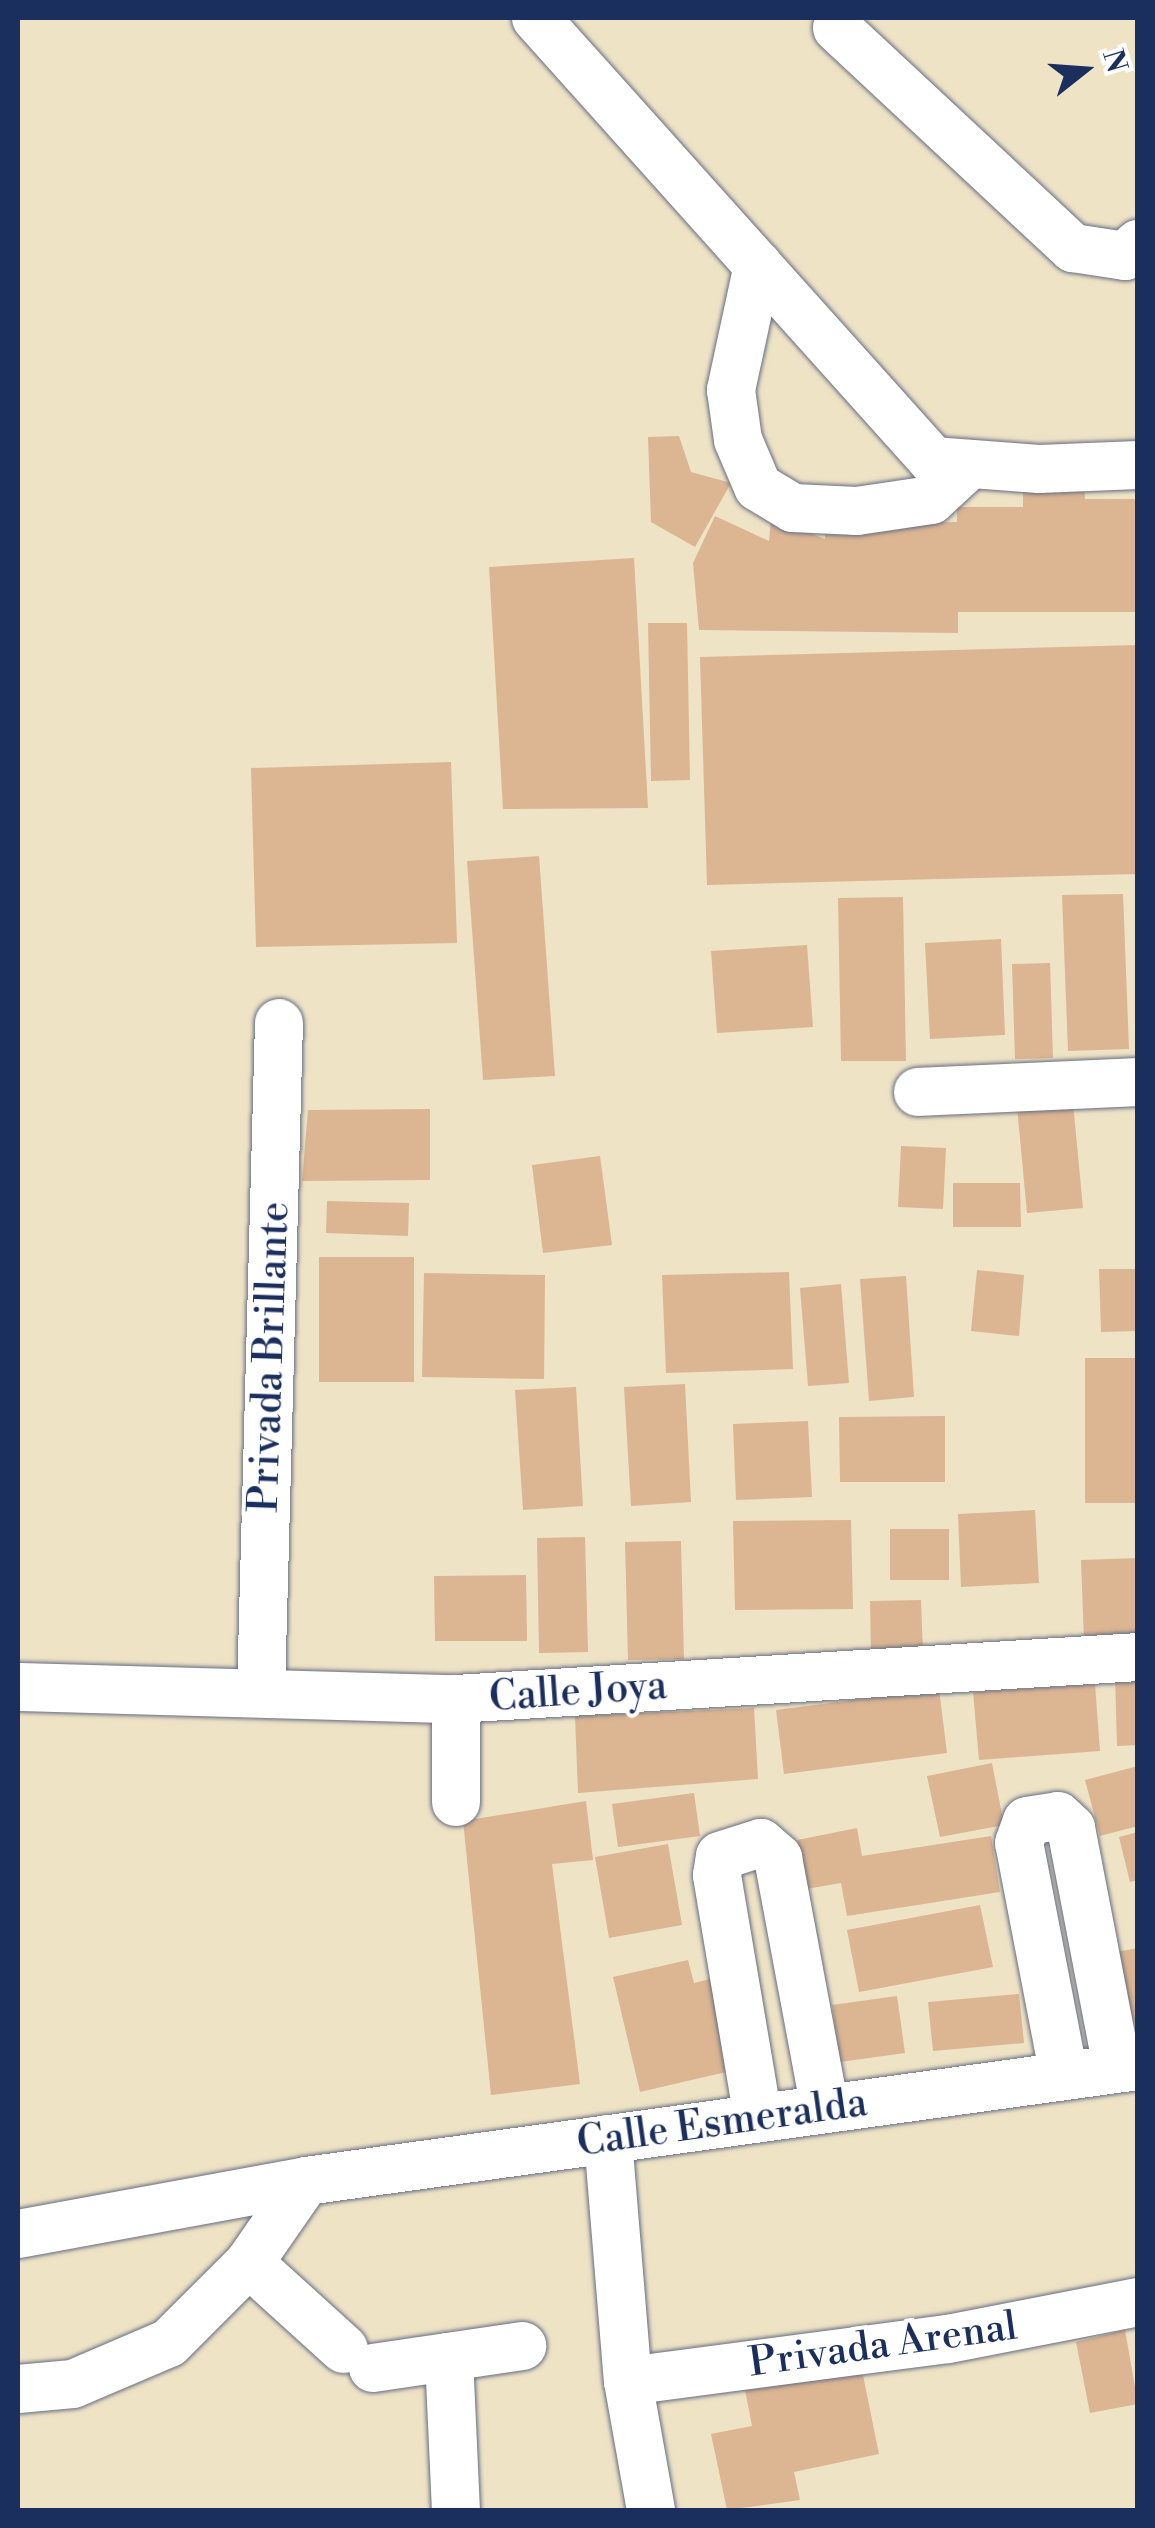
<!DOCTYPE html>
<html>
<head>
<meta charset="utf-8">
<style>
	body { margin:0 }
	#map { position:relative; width:1155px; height:2528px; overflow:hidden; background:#efe3c6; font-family:"Libre Bodoni",serif }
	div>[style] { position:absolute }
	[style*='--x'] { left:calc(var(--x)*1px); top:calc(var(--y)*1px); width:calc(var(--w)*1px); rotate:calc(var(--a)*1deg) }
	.building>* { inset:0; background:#dcb592 }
	.roads { filter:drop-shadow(0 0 2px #656e82) drop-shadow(0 0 2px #656e82) }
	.street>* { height:48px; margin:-24px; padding:0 24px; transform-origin:24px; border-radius:24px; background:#fff }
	span { translate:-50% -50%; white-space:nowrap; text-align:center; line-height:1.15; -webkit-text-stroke:8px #fff; paint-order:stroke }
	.street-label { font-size:40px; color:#1b2f5e }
	.frame { position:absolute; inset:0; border:20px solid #1b2f5e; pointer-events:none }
	.north { position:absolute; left:1035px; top:20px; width:100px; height:100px; -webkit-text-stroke:8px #fff; paint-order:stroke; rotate:73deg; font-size:28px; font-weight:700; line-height:40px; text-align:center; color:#1b2f5e }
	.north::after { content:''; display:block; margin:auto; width:35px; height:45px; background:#1b2f5e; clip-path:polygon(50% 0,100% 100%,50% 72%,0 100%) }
</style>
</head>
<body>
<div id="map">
	<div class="building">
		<div style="clip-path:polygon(679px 436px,691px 472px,731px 483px,695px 547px,651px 522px,648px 437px)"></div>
		<div style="clip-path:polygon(1023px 478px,1084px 478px,1085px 499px,1138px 499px,1138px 612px,958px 612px,958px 633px,699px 630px,693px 563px,715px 516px,769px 541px,771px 518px,825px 539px,825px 523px,957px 522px,957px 507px,1023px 507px)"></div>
		<div style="clip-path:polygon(634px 558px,648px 808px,503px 809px,489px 567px)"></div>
		<div style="clip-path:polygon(648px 623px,687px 623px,690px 780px,651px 781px)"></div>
		<div style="clip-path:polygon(1138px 645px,1138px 874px,707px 885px,700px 657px)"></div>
		<div style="clip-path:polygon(451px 762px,457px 943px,256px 947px,251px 768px)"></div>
		<div style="clip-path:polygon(539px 856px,555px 1076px,483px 1080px,467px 861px)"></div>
		<div style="clip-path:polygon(1123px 894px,1129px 1049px,1068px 1051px,1062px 895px)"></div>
		<div style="clip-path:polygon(903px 897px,906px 1061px,841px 1061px,838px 898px)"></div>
		<div style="clip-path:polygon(1001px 939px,1005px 1035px,930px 1039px,925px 943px)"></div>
		<div style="clip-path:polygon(807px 945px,813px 1027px,717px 1033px,711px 951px)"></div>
		<div style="clip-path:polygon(1050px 963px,1053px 1058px,1015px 1059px,1012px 964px)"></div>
		<div style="clip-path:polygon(1073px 1103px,1083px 1208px,1027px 1213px,1017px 1107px)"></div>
		<div style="clip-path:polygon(430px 1109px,430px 1180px,302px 1181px,308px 1110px)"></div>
		<div style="clip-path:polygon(901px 1146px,946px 1148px,943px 1209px,898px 1207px)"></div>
		<div style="clip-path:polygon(600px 1156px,612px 1245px,543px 1253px,532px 1165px)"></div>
		<div style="clip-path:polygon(953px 1183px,1020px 1183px,1021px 1227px,953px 1227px)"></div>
		<div style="clip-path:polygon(327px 1201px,409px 1203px,408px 1236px,326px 1233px)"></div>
		<div style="clip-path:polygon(319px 1257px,414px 1257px,414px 1382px,319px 1382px)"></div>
		<div style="clip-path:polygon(1099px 1269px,1138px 1269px,1138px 1331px,1101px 1332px)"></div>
		<div style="clip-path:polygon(977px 1270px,1024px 1275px,1019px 1336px,971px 1331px)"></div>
		<div style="clip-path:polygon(789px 1272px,793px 1369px,666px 1373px,662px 1275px)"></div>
		<div style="clip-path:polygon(424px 1273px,545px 1275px,544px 1379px,422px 1377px)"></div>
		<div style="clip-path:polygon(906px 1276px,914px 1397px,869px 1401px,860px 1279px)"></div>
		<div style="clip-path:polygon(841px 1284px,849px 1383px,808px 1386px,800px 1288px)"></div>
		<div style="clip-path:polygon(1085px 1358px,1138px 1358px,1138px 1503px,1085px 1503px)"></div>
		<div style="clip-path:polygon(685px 1384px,691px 1502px,631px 1506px,624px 1387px)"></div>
		<div style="clip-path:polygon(576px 1387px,583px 1506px,523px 1510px,515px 1390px)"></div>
		<div style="clip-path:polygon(945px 1416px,945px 1482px,840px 1482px,839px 1417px)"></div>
		<div style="clip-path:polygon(808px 1421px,812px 1497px,736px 1500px,733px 1424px)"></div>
		<div style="clip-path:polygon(1035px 1510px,1039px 1583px,961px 1587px,958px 1514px)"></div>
		<div style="clip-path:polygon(851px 1520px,853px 1609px,735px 1610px,733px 1521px)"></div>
		<div style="clip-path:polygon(890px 1529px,949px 1529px,949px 1580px,890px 1580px)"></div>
		<div style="clip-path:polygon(585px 1537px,588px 1652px,539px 1653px,537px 1538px)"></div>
		<div style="clip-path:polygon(681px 1541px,684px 1659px,628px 1660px,625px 1542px)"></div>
		<div style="clip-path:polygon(1138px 1558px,1138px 1639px,1084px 1641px,1081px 1560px)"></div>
		<div style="clip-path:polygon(526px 1575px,527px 1641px,435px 1641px,434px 1576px)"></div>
		<div style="clip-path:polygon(921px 1600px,923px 1652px,871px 1653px,870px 1601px)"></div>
		<div style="clip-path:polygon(1138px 1675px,1138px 1745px,1117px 1746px,1115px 1676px)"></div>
		<div style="clip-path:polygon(1095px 1684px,1100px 1751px,979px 1760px,973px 1692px)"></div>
		<div style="clip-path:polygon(939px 1689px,947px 1753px,784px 1774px,776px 1710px)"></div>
		<div style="clip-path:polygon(754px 1708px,758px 1779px,578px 1793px,575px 1716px)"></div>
		<div style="clip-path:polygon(992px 1763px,1004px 1825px,940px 1837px,927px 1776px)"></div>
		<div style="clip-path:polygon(1138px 1766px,1138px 1826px,1100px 1836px,1085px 1780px)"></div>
		<div style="clip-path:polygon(694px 1793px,700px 1836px,618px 1847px,612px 1804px)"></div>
		<div style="clip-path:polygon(586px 1801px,593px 1860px,552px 1864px,580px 2084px,491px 2095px,463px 1821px)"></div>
		<div style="clip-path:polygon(857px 1828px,862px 1856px,991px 1836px,1000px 1892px,847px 1916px,841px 1883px,806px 1889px,797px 1840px)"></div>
		<div style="clip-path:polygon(1138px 1832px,1138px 1880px,1130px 1882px,1119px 1837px)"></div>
		<div style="clip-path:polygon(668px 1844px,682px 1925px,609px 1938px,595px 1857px)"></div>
		<div style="clip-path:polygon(980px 1905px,993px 1967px,859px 1992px,847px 1930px)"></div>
		<div style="clip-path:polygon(1138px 1948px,1138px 2022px,1124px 2024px,1111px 1953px)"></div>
		<div style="clip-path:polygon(688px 1960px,694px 1983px,718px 1977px,739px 2069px,640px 2092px,613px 1977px)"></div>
		<div style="clip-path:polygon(1019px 1994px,1024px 2043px,933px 2051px,928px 2002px)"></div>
		<div style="clip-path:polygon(897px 1996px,905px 2053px,840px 2062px,832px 2005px)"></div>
		<div style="clip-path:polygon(1125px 2330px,1138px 2404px,1090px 2413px,1076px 2342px)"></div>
		<div style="clip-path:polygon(861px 2365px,879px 2454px,794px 2472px,800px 2500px,727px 2510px,711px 2434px,752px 2426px,745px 2390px)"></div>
	</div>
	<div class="roads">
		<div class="street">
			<div style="--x:536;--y:18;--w:595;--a:48.13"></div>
			<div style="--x:933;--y:461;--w:106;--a:4.3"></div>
			<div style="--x:1039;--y:469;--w:99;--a:-2.3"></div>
			<div style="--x:837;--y:28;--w:323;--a:43"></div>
			<div style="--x:1073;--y:248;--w:53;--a:8.7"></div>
			<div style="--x:1125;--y:256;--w:18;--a:-43"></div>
			<div style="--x:758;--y:265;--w:128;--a:102.2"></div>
			<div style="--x:731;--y:390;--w:50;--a:82"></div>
			<div style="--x:738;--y:440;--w:51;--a:66.9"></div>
			<div style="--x:758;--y:487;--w:41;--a:31"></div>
			<div style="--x:793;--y:508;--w:64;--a:2.7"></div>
			<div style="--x:857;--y:511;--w:75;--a:-8.5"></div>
			<div style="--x:931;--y:500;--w:53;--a:-42.7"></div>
			<div style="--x:918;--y:1092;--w:220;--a:-2.6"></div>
			<div style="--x:18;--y:1687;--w:438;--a:1.6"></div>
			<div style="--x:456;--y:1699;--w:683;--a:-3.52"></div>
			<div style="--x:261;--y:1691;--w:668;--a:-88.46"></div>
			<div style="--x:456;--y:1802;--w:103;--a:-90"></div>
			<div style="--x:1064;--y:2076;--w:237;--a:-100.9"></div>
			<div style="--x:1019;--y:1843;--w:23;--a:-70"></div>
			<div style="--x:1027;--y:1821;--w:31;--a:-9"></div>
			<div style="--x:1058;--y:1816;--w:18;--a:43"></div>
			<div style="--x:1071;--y:1828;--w:244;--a:79.1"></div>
			<div style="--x:758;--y:2118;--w:246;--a:-99.6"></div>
			<div style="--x:717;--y:1875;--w:19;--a:-81"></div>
			<div style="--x:720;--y:1856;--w:43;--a:-17.6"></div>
			<div style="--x:761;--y:1843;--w:23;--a:41"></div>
			<div style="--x:778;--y:1858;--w:254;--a:79.4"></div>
			<div style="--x:608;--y:2139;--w:243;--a:85.3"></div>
			<div style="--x:628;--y:2381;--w:131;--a:79.9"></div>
			<div style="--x:18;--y:2234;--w:293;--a:-10.4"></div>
			<div style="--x:306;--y:2181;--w:840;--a:-7.87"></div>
			<div style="--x:249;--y:2263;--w:128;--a:42.2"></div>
			<div style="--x:449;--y:2357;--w:153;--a:87.4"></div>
			<div style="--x:373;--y:2368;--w:151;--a:-8.4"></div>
			<div style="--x:628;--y:2381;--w:323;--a:-7.5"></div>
			<div style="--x:948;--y:2339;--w:194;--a:-11"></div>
			<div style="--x:18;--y:2389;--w:55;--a:-5.2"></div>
			<div style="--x:73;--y:2384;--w:104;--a:-23.1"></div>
			<div style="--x:169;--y:2343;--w:113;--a:-45"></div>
			<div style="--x:249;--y:2263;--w:100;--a:-55.2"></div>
		</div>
	</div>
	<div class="street-label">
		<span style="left:270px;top:1357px;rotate:-88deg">Privada Brillante</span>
		<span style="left:578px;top:1692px;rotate:-4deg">Calle Joya</span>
		<span style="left:722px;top:2123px;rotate:-8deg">Calle Esmeralda</span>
		<span style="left:883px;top:2345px;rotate:-8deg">Privada Arenal</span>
	</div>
	<div class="frame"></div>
	<div class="north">N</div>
</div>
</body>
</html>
